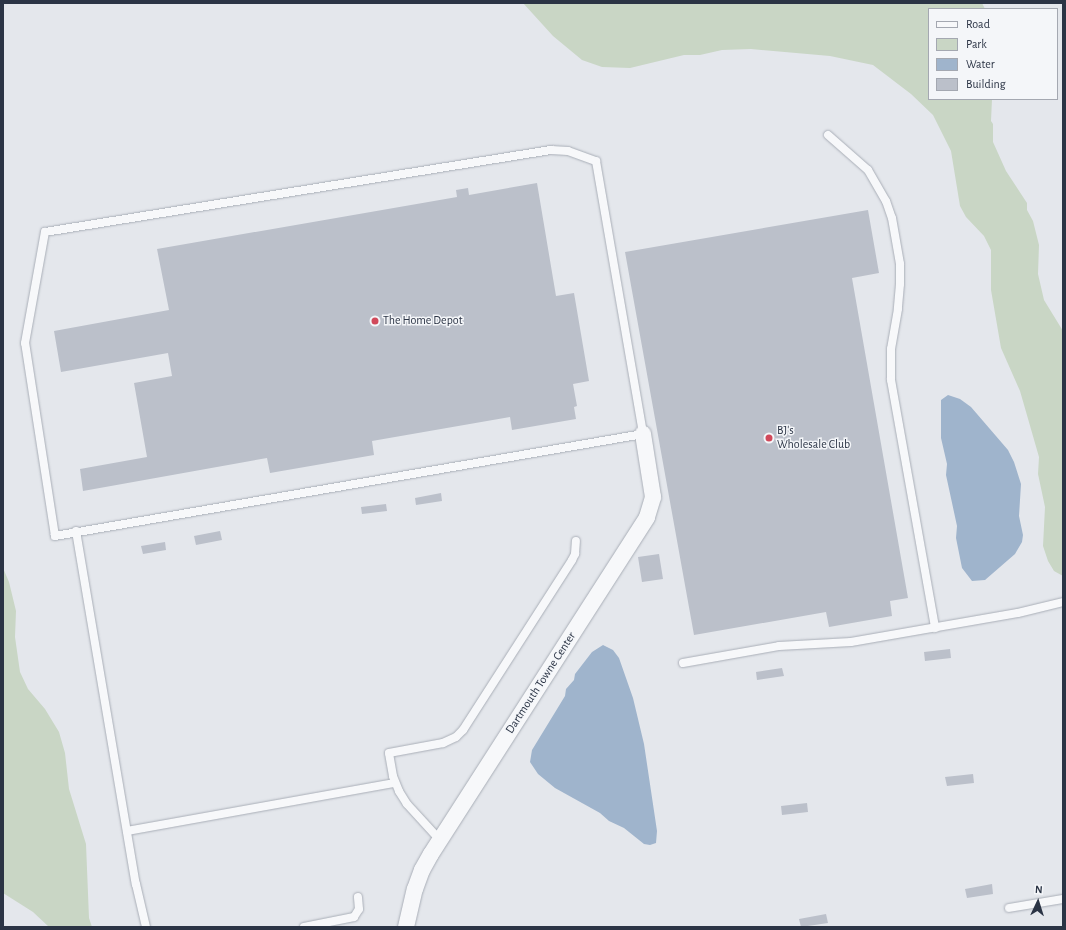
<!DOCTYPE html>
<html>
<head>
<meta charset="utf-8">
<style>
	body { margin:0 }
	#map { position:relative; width:1066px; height:930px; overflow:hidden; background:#e4e7ec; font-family:"Alegreya Sans",sans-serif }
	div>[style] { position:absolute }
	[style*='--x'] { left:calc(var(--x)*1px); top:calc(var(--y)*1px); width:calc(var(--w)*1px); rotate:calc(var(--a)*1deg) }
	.green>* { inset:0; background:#c9d6c5 }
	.water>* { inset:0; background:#9fb4cc }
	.building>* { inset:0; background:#bbc0ca }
	.roads { filter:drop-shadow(0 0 1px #a9aeb7) drop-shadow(0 0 1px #a9aeb7) }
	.service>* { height:8px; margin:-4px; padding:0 4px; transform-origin:4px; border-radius:4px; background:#f7f8fa }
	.minor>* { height:16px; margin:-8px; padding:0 8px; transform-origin:8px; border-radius:8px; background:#f7f8fa }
	.dots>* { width:11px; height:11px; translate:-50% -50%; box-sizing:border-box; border:2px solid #f4f6f9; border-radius:50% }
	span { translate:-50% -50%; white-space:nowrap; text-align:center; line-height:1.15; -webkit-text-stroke:3px #f4f6f9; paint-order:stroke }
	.poi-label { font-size:12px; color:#2b3445 }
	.left { translate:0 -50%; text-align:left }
	.street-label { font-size:12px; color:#2b3445 }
	.frame { position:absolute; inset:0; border:4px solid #2b3445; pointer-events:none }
	.legend { position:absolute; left:928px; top:8px; width:130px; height:92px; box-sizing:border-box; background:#f4f6f9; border:1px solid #a4a8b1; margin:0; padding:5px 7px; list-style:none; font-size:12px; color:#2b3445 }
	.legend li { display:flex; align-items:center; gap:8px; height:20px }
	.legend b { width:20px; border:1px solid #a4a8b1 }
	.north { position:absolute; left:1018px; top:882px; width:40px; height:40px; -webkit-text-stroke:3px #f4f6f9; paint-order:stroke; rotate:4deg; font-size:11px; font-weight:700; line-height:16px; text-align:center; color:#2b3445 }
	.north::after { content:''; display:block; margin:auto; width:14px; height:18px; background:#2b3445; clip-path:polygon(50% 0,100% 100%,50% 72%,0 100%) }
</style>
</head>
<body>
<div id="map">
	<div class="green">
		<div style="clip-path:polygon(523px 3px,982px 3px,985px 9px,929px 9px,929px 99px,992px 99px,991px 121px,993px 124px,993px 142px,1006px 171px,1027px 203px,1027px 210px,1033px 221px,1039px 245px,1038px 274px,1044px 300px,1063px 331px,1063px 576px,1054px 571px,1048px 561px,1043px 546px,1045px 507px,1038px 474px,1039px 457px,1020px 391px,1001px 348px,991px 290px,991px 250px,984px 236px,966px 217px,960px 206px,951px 151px,933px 115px,911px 94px,873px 65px,830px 56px,751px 49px,722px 50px,700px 55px,684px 55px,630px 68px,602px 67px,582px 60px,553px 36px)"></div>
		<div style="clip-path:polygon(3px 568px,9px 582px,16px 611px,15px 637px,20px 672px,28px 689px,45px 709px,59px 732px,65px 753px,69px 789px,86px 844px,89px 918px,92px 927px,49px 927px,33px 912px,3px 893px)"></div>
	</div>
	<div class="water">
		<div style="clip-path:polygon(948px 395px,960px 399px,971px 407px,1008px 450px,1014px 462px,1021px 484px,1019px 516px,1023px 535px,1022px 542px,1015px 554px,985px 580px,972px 581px,962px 568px,956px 538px,957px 526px,946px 475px,947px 464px,941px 438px,941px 400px)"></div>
		<div style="clip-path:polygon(603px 645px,613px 650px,619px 658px,633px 698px,644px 744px,657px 831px,656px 843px,650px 845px,644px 844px,624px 828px,609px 821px,600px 813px,555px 788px,538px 774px,530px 762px,532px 750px,565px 696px,566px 689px,574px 680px,575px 674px,592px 652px)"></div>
	</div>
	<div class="building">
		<div style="clip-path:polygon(537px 183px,556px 296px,574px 293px,589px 381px,573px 384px,577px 406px,574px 407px,576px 419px,512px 430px,510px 417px,372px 441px,374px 455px,270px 473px,267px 458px,83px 491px,80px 469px,147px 457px,134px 383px,172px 376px,168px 353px,61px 372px,54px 331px,169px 310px,157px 249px,457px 197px,456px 190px,468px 188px,469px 195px)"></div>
		<div style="clip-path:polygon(868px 210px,879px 273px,852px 278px,908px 598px,890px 601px,892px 616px,829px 627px,826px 612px,694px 635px,625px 252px)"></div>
		<div style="clip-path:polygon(441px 493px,442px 501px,416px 505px,415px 498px)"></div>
		<div style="clip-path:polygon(386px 504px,387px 511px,362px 514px,361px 507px)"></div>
		<div style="clip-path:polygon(220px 531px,222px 540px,196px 545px,194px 536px)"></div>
		<div style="clip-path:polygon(165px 542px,166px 550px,143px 554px,141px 546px)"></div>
		<div style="clip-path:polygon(659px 554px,663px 579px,642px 582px,638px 557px)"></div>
		<div style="clip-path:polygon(950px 649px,951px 658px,925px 661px,924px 652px)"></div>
		<div style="clip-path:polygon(782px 668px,784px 676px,757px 680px,756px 672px)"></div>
		<div style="clip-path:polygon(973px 774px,974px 783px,947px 786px,945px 777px)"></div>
		<div style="clip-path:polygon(807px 803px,808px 812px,782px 815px,781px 806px)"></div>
		<div style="clip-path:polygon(992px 884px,993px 894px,967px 898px,965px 889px)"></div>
		<div style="clip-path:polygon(826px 914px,828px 923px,801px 927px,799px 919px)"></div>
	</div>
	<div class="roads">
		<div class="service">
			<div style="--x:828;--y:135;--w:53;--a:41.2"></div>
			<div style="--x:868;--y:170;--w:36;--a:60"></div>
			<div style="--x:886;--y:201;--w:18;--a:71"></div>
			<div style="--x:892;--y:218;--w:47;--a:80.1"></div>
			<div style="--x:900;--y:264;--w:20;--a:90"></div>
			<div style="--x:900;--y:284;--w:25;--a:95"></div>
			<div style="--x:898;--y:309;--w:41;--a:99.9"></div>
			<div style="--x:891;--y:349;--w:31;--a:90"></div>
			<div style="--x:891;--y:380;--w:252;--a:79.9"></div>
			<div style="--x:551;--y:150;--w:17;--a:3"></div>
			<div style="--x:568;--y:151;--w:30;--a:20"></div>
			<div style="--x:596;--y:161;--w:277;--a:80.2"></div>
			<div style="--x:643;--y:434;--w:597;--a:170.16"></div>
			<div style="--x:55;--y:536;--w:195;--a:-98.8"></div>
			<div style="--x:25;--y:343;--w:113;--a:-79.8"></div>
			<div style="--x:45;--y:232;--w:513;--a:-9.21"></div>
			<div style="--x:76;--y:531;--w:358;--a:80.4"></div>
			<div style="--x:136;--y:884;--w:44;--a:76.9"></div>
			<div style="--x:683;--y:663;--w:97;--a:-10"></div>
			<div style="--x:779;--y:646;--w:72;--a:-3.2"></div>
			<div style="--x:851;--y:642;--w:169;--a:-9.9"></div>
			<div style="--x:1018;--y:613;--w:46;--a:-13.7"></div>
			<div style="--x:127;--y:831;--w:272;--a:-10.2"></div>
			<div style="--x:440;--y:840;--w:49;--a:-132.5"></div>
			<div style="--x:407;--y:804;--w:15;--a:-122"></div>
			<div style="--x:399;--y:791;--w:16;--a:-112"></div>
			<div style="--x:393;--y:776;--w:23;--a:-100"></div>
			<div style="--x:389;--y:753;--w:55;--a:-10.5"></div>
			<div style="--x:443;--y:743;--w:14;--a:-25"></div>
			<div style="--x:456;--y:737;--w:10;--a:-45"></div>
			<div style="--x:463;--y:730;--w:202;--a:-57.3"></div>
			<div style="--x:572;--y:560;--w:7;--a:-63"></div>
			<div style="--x:575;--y:554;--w:13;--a:-86"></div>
			<div style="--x:1009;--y:908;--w:55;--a:-9.5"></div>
			<div style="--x:304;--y:927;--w:51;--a:-11.3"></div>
			<div style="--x:354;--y:917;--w:9;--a:-58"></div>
			<div style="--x:359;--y:909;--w:12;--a:-95"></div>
		</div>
		<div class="minor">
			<div style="--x:406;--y:927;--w:39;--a:-77"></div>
			<div style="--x:415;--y:889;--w:20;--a:-70"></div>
			<div style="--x:422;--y:870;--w:18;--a:-61"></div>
			<div style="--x:431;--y:854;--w:400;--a:-57.3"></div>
			<div style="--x:647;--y:517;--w:21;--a:-73"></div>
			<div style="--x:653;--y:497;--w:64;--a:-99"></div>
		</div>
	</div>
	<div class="dots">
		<div style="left:375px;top:321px;background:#d1495b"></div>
		<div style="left:769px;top:438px;background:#d1495b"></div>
	</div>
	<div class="poi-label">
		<span class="left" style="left:383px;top:321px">The Home Depot</span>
		<span class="left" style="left:777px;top:438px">BJ's<br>Wholesale Club</span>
	</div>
	<div class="street-label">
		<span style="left:541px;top:683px;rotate:-57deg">Dartmouth Towne Center</span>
	</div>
	<div class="frame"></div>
	<ul class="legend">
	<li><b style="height:5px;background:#f7f8fa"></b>Road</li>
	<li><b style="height:11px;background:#c9d6c5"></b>Park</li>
	<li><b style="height:11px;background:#9fb4cc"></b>Water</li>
	<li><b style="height:11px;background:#bbc0ca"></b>Building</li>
	</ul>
	<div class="north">N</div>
</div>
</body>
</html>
